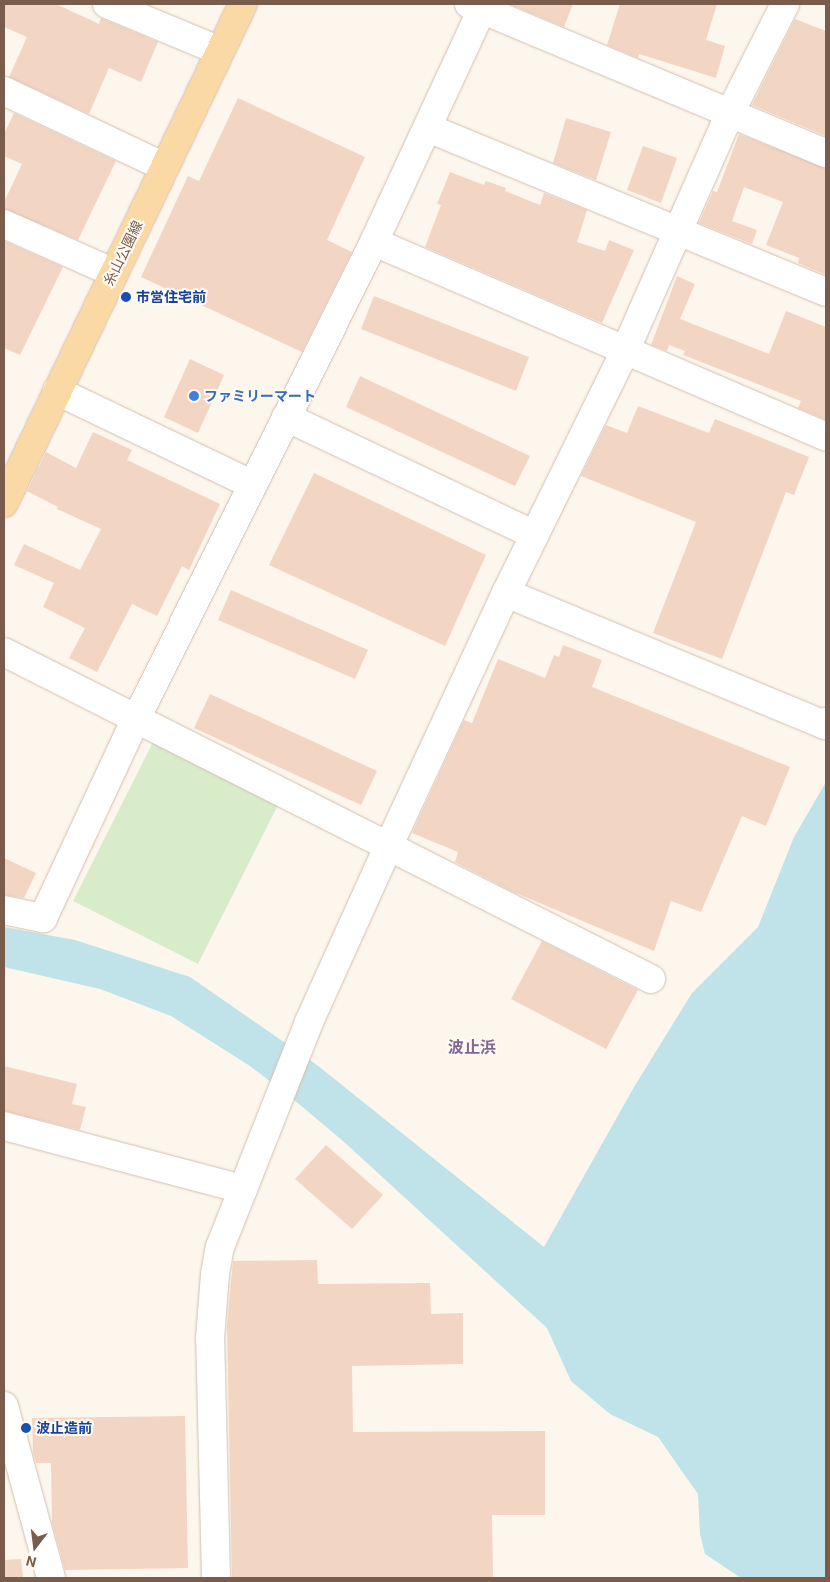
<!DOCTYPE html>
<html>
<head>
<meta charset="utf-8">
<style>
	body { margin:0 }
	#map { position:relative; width:830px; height:1582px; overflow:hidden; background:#fdf6ec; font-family:Roboto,"Noto Sans JP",sans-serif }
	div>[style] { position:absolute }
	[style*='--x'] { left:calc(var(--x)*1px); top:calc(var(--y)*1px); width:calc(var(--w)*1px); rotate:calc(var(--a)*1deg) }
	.green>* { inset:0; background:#d8ecc9 }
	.water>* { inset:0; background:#bfe3e8 }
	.building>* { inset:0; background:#f3d5c3 }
	.roads { filter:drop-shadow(0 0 1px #d1beb0) drop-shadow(0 0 1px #d1beb0) }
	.minor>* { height:28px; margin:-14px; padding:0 14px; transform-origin:14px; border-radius:14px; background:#fff }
	.major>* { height:28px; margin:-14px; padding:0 14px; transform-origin:14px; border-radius:14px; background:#fbd9a5 }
	.dots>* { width:14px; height:14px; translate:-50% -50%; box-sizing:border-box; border:2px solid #fffaf3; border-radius:50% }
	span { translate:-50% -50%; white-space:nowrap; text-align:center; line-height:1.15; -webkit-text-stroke:4px #fffaf3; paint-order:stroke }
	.street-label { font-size:14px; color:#7a5c4d }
	.transit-label { font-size:14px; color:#164399; font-weight:700 }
	.left { translate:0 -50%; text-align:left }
	.shop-label { font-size:14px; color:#366cbe; font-weight:700 }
	.quarter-label { font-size:16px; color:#846695; font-weight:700 }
	.frame { position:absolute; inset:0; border:5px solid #7a5c4d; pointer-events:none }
	.north { position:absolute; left:10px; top:1522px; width:50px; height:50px; -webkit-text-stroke:4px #fffaf3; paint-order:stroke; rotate:195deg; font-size:14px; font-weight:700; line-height:20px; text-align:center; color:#7a5c4d }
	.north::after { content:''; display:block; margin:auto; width:18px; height:22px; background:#7a5c4d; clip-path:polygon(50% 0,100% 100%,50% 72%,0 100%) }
</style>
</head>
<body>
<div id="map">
	<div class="green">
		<div style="clip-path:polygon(154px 740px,279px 803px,198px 964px,73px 901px)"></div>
	</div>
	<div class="water">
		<div style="clip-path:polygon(826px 782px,826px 1578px,741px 1578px,705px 1554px,700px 1534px,698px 1494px,658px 1437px,610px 1414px,571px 1381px,547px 1328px,343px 1141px,299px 1104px,250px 1066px,171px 1016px,100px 989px,4px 967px,4px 927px,75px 940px,190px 977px,317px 1065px,544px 1247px,634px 1087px,692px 993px,758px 927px,794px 837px)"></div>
	</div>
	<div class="building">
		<div style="clip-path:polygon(4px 4px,56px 4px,99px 24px,101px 18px,158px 42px,141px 82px,109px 68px,89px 114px,9px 77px,27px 37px,4px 27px)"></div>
		<div style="clip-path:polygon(509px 4px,573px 4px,564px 27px)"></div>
		<div style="clip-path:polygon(620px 4px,717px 4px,706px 40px,725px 46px,716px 78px,639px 54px,638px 58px,607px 45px)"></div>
		<div style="clip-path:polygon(795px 19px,826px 31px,826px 136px,752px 105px)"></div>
		<div style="clip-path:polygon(238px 98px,365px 157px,327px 240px,352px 252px,302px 352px,141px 277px,188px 176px,199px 181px)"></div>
		<div style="clip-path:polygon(14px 113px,116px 161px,78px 240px,4px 209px,4px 202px,22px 164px,4px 156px,4px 134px)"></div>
		<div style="clip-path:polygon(566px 118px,611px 132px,596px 180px,553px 163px)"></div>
		<div style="clip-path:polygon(739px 134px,826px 168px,826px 275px,798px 263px,799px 258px,766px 245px,783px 202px,744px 187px,732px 221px,757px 230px,752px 244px,699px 223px,713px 191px,717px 192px)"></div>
		<div style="clip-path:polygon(643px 146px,677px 158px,661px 203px,627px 190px)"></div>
		<div style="clip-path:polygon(450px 172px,484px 185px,486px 181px,506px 188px,505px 191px,540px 205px,544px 193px,587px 210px,577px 242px,605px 251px,609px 240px,634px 250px,602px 323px,425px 247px,441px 205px,437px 204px)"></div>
		<div style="clip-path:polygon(4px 241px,63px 267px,20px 355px,4px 348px)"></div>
		<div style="clip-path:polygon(677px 276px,695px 284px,680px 319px,769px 354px,786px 311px,826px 327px,826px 420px,798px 408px,801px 401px,683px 355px,685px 351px,669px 345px,667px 351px,651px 345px)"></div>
		<div style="clip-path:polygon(374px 296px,529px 357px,516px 391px,361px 329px)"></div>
		<div style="clip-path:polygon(190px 359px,224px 375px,198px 433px,164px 417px)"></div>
		<div style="clip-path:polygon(360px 376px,530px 456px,515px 486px,346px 407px)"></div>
		<div style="clip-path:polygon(638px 406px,709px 433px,715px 419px,809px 457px,794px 495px,786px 492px,722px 659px,653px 633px,696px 522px,581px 476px,606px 425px,627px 433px)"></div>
		<div style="clip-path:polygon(93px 432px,132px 450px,127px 460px,220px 504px,189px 570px,182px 566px,157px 616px,132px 604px,97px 672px,69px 658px,85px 628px,43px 607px,54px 583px,14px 565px,24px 544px,80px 570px,101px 529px,57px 509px,58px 507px,27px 491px,46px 452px,76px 468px)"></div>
		<div style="clip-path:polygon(314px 473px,486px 555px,445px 646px,269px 565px)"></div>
		<div style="clip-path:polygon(231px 590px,368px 650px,355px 679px,218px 620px)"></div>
		<div style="clip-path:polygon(563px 645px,602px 660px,592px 687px,790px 767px,766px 826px,742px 816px,701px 912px,671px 901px,654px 951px,511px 891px,455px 862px,458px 852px,412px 833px,464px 720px,472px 723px,498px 659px,545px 678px,554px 655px,559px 657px)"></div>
		<div style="clip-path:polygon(210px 694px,377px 771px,361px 805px,194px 728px)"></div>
		<div style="clip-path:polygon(4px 858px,36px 873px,24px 898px,4px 895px)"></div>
		<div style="clip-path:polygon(542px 941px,638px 990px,606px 1049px,511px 999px)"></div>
		<div style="clip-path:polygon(4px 1066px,77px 1084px,72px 1104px,86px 1107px,80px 1130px,4px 1111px)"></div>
		<div style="clip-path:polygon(326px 1145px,383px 1195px,352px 1229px,295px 1179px)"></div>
		<div style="clip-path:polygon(317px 1260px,318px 1284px,430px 1283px,431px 1314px,463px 1313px,463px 1364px,352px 1366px,353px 1432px,545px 1431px,545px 1515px,492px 1515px,493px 1578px,232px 1578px,227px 1326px,233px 1261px)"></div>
		<div style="clip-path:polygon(185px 1416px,188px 1568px,65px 1570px,52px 1523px,51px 1463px,36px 1463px,33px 1452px,32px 1418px)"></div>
		<div style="clip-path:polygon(21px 1559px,23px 1578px,4px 1578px,4px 1560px)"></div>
	</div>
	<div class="roads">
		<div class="minor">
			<div style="--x:107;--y:4;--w:122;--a:22.6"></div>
			<div style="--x:469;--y:4;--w:387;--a:22.7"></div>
			<div style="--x:4;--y:91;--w:178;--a:25.3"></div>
			<div style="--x:428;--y:128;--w:430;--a:22.4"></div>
			<div style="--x:4;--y:224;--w:120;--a:24"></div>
			<div style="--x:374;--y:242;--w:492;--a:23.3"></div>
			<div style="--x:57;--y:391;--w:217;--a:25.6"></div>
			<div style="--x:286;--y:417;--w:275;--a:25.4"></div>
			<div style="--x:506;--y:593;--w:344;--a:22.5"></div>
			<div style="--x:824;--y:725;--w:4;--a:-56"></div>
			<div style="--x:4;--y:652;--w:725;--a:26.81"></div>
			<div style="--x:4;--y:910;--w:40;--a:12"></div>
			<div style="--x:43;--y:918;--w:220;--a:-65"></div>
			<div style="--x:136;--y:719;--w:533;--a:-63.48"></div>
			<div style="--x:374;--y:242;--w:257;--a:-65.1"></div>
			<div style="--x:4;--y:1126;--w:247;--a:14.8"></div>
			<div style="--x:243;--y:1189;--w:180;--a:-68.4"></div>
			<div style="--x:309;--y:1022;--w:194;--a:-65.7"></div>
			<div style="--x:389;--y:845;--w:278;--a:-65.1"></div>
			<div style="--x:506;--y:593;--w:270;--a:-63.8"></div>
			<div style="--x:625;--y:351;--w:260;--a:-66.2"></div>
			<div style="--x:730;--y:113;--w:122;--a:-63.2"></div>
			<div style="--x:4;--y:1406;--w:178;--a:74.7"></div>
			<div style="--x:216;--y:1578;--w:239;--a:-91.4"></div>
			<div style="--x:210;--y:1339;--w:65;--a:-85.6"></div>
			<div style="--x:215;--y:1274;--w:27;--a:-80"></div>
			<div style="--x:220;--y:1247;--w:62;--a:-68.4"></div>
		</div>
		<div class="major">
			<div style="--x:4;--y:503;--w:553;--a:-64.41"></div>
		</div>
	</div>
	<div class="dots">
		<div style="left:126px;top:297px;background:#1a4fb4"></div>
		<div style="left:194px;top:396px;background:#3f7fe0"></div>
		<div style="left:26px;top:1428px;background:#1a4fb4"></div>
	</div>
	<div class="street-label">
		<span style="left:123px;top:253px;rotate:-64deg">糸山公園線</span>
	</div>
	<div class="transit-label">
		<span class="left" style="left:136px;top:297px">市営住宅前</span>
		<span class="left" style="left:36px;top:1428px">波止造前</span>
	</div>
	<div class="shop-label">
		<span class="left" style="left:204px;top:396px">ファミリーマート</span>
	</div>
	<div class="quarter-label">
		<span style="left:472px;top:1048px">波止浜</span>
	</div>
	<div class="frame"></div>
	<div class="north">N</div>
</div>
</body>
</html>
